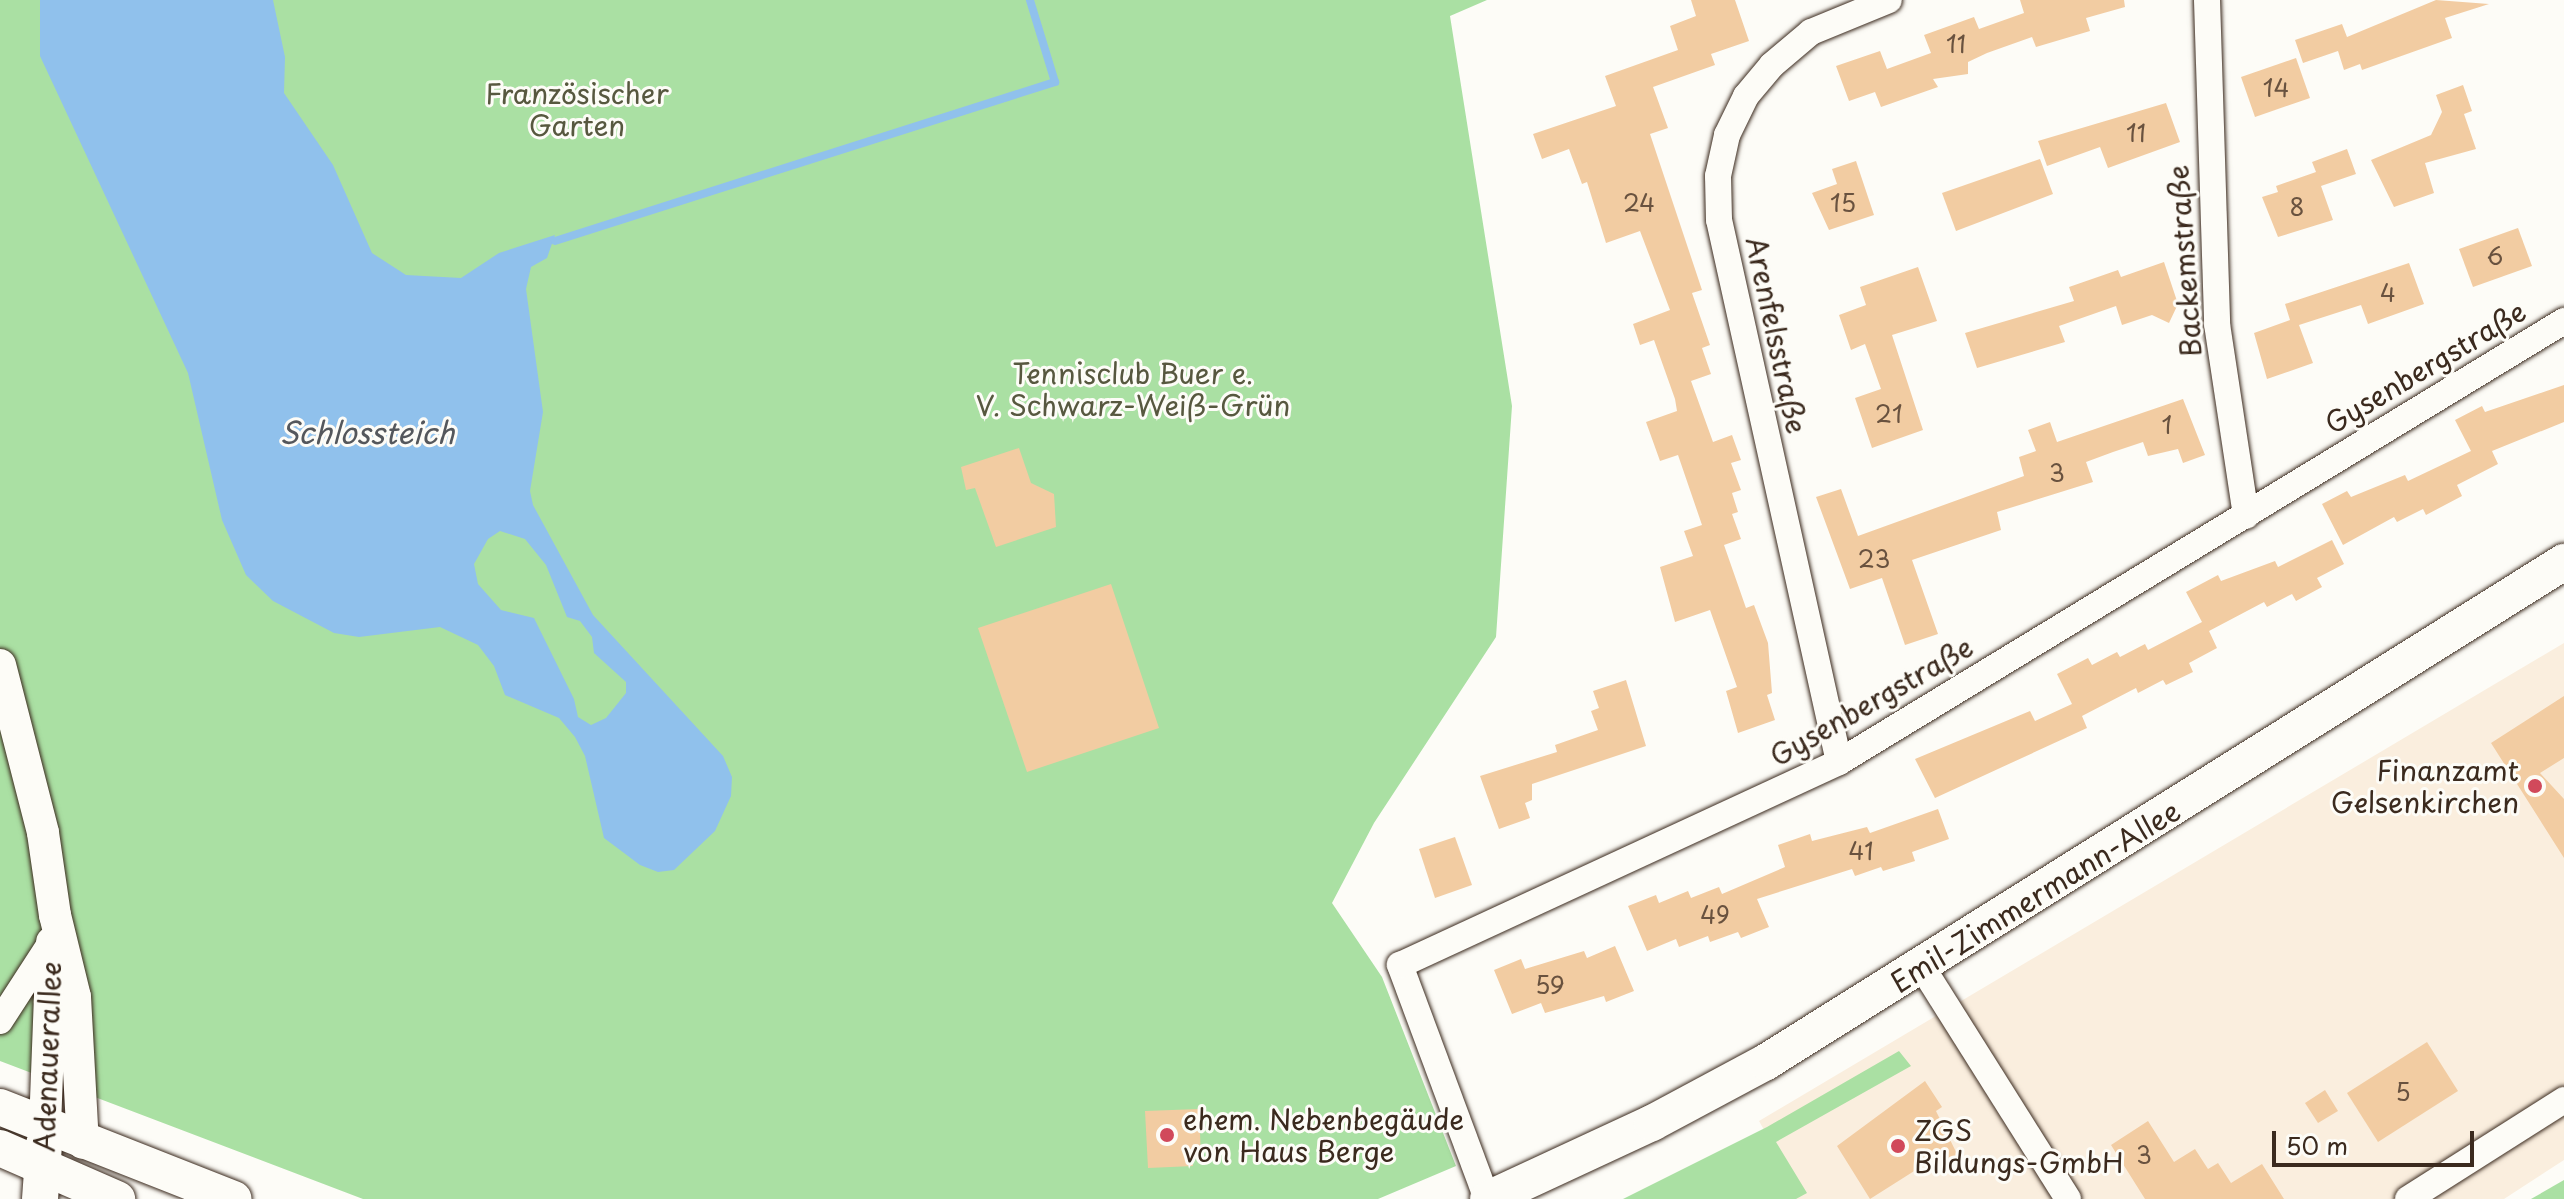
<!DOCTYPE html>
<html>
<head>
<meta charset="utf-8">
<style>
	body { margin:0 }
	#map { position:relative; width:2564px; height:1199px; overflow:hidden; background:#fdfcf7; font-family:"Playpen Sans",sans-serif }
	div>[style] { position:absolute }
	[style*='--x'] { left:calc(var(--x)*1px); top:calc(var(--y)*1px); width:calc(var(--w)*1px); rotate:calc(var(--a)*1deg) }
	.built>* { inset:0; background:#faeede }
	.green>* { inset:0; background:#aae0a3 }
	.water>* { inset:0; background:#90c1ec }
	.stream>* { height:8px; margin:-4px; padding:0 4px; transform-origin:4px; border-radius:4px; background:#90c1ec }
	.building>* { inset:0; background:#f2cca2 }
	.roads { filter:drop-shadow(0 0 2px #3b2a1e) drop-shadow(0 0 2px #3b2a1e) }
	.minor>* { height:26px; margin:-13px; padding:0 13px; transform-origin:13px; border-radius:13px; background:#fdfcf7 }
	.tertiary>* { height:32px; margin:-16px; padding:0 16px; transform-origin:16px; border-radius:16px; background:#fdfcf7 }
	.secondary>* { height:36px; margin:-18px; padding:0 18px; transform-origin:18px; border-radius:18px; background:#fdfcf7 }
	.dots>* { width:22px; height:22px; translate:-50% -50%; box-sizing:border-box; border:4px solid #fdfcf7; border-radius:50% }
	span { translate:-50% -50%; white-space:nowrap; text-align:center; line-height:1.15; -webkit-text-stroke:6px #fdfcf7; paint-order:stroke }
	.number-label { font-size:24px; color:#69523f }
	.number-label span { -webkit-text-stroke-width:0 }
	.park-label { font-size:28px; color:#57583f }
	.street-label { font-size:28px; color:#3b2a1e }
	.poi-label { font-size:28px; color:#3b2a1e }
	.right { translate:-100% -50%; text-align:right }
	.left { translate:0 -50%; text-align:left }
	.water-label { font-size:30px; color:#54575c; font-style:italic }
	.scale { position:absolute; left:2272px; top:1131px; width:202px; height:36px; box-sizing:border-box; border:4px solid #3b2a1e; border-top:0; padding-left:10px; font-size:24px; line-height:28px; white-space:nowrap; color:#3b2a1e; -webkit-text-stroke:6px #fdfcf7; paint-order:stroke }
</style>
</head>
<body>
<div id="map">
	<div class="built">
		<div style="clip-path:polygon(2564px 643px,2564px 1160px,2504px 1199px,1779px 1199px,1797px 1188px,1759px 1121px)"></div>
	</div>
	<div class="green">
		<div style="clip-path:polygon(0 0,1487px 0,1450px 16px,1512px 406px,1496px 637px,1374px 823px,1332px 903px,1382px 977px,1456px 1166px,1378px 1199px,363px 1199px,0 1061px)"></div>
		<div style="clip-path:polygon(1899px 1051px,1911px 1066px,1776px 1142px,1807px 1193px,1796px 1199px,1623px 1199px,1767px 1127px)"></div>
		<div style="clip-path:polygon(2564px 1180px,2564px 1199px,2531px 1199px)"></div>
	</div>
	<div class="water">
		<div style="clip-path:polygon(evenodd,40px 0,273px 0,285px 57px,284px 93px,333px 165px,372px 253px,406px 275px,461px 278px,499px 253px,555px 235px,547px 258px,531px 267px,526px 289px,543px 412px,530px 491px,533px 505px,593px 615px,723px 756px,732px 777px,731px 796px,715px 831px,674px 870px,658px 872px,640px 865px,604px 838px,585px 756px,575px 737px,559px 718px,505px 695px,494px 666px,478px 645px,440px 627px,359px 637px,334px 633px,273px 601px,246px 575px,222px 520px,188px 373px,40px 56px,40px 0,500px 531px,525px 539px,546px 565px,567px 617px,580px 621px,592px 637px,594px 653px,626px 682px,626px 693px,606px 718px,591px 725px,578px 717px,574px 699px,534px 618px,501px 610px,478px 584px,474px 564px,488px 539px,500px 531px)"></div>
	</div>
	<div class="stream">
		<div style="--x:555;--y:241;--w:525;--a:-17.64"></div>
		<div style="--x:1055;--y:82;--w:86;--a:-107"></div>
	</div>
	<div class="building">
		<div style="clip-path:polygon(1691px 0,1735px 0,1749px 41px,1711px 54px,1715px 65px,1653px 87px,1668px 128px,1650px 134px,1702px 290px,1692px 293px,1710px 345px,1702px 348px,1711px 374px,1691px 381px,1713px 442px,1732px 435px,1741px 460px,1731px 463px,1741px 490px,1732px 493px,1738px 512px,1732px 514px,1741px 539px,1724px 545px,1746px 608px,1754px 605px,1768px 643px,1772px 693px,1767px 695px,1775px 720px,1738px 733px,1726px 691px,1737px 687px,1710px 610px,1675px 622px,1660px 567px,1693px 556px,1684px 531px,1702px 525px,1678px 455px,1660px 461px,1646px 422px,1677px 411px,1675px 399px,1654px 340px,1640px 345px,1633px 324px,1670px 310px,1640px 231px,1606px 243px,1587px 182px,1582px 184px,1569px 149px,1542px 159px,1533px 134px,1616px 106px,1605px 76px,1678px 50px,1670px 26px,1696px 16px)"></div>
		<div style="clip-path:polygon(2020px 0,2124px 0,2125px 7px,2086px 18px,2090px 31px,2036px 47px,2032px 37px,1987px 53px,1968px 62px,1968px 74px,1933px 79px,1938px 87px,1881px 107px,1875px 92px,1849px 101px,1836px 66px,1880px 51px,1887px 69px,1931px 53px,1924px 35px,1974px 17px,1979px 29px,2024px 13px)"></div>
		<div style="clip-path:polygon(2436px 0,2489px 4px,2445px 18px,2452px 38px,2362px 70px,2360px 64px,2344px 70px,2338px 51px,2303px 63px,2295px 40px,2342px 24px,2347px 37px)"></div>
		<div style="clip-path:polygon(2296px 58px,2310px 98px,2255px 117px,2241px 77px)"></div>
		<div style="clip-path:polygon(2463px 85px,2472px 111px,2464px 114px,2476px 149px,2425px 163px,2434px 193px,2394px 207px,2371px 160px,2431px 135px,2442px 112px,2436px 95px)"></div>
		<div style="clip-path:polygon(2166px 103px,2180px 142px,2108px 168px,2100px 147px,2047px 166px,2038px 141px)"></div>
		<div style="clip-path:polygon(2347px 149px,2356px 174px,2321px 186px,2333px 220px,2278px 237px,2262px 197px,2278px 192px,2276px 186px,2316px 172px,2312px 162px)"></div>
		<div style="clip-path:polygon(2040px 159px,2053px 194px,1956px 231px,1942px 193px)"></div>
		<div style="clip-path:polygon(1856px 161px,1874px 215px,1829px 230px,1812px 193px,1837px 184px,1832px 169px)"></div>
		<div style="clip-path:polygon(2518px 228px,2532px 266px,2473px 287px,2459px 249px)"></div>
		<div style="clip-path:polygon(2164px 262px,2178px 304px,2169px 323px,2152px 315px,2122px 325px,2116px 306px,2059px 326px,2065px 342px,1977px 368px,1965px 333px,2074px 301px,2069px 287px,2118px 270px,2121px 277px)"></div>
		<div style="clip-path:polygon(2409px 263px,2424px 304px,2368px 324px,2361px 305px,2299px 325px,2313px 363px,2267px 379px,2254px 333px,2290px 320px,2285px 304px)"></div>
		<div style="clip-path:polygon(1918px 267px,1937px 321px,1892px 335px,1923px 430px,1872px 448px,1855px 398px,1881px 389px,1865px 344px,1851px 350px,1839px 315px,1866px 305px,1860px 287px)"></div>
		<div style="clip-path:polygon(2564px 385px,2564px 422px,2492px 451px,2498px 464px,2457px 485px,2462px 496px,2426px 515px,2423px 509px,2397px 522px,2394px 517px,2343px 545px,2322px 504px,2347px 491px,2351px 497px,2405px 475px,2408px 481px,2471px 451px,2455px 420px,2482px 406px,2485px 412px)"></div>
		<div style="clip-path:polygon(2183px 399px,2205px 455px,2183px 463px,2178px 449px,2148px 456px,2143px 442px,2113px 452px,2086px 462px,2093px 482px,1997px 512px,2001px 530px,1912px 560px,1938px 634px,1905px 645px,1882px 578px,1850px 589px,1816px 497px,1841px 489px,1858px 536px,2024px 476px,2019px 457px,2036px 451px,2028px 430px,2050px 422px,2057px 442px)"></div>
		<div style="clip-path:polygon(1019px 448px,1031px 483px,1054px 494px,1056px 527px,996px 547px,975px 488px,966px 490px,961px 467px)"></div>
		<div style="clip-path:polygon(2332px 540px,2344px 564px,2317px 578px,2322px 587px,2296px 601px,2292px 594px,2267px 607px,2264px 602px,2209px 631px,2217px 648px,2189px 663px,2193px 672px,2166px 685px,2163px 680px,2138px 693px,2136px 688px,2082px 716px,2087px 728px,1935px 798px,1915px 759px,2030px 711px,2035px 721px,2072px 704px,2057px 674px,2088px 658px,2092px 665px,2117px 652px,2120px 657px,2145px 644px,2148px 650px,2202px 622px,2186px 592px,2218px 575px,2221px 581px,2275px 561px,2278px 567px)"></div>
		<div style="clip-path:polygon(1111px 584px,1159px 728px,1027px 772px,978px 628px)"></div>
		<div style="clip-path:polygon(1626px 680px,1646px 746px,1532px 784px,1532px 800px,1525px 803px,1530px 818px,1499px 829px,1480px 776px,1557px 752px,1555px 745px,1598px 730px,1591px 711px,1599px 708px,1593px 691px)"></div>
		<div style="clip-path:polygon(2564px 696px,2564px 758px,2540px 773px,2564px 799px,2564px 858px,2491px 743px)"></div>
		<div style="clip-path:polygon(1938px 809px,1949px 839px,1912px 852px,1915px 861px,1883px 871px,1881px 867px,1855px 876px,1852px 869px,1757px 899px,1769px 927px,1741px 938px,1738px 932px,1710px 942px,1708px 936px,1679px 947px,1676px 939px,1647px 951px,1628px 906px,1656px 895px,1659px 903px,1688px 891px,1691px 898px,1719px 887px,1722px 894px,1785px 867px,1778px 845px,1810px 834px,1812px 841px,1867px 827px,1870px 833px)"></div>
		<div style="clip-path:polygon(1455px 837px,1472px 885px,1435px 898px,1419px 849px)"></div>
		<div style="clip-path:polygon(1615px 946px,1634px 991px,1606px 1002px,1604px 996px,1545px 1013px,1541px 1003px,1512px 1014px,1494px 970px,1521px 959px,1525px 969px,1584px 951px,1587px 958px)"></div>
		<div style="clip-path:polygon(2427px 1042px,2458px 1091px,2378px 1142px,2347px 1093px)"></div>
		<div style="clip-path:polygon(1925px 1081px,1942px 1107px,1936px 1111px,1958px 1156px,1936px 1170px,1930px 1161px,1870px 1199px,1837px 1146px)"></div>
		<div style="clip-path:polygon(2325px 1090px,2338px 1111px,2318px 1123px,2305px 1103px)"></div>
		<div style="clip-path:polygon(1199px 1109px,1201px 1157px,1192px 1157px,1193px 1166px,1148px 1168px,1145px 1111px)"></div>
		<div style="clip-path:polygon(2148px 1121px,2174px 1162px,2195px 1149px,2208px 1169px,2218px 1163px,2231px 1183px,2262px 1164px,2284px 1199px,2145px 1199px,2111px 1145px)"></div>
	</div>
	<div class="roads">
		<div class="minor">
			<div style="--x:2207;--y:0;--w:324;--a:88.2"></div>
			<div style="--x:2217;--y:324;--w:194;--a:81.4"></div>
			<div style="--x:1839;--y:762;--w:555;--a:-102.48"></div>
			<div style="--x:1719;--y:220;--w:44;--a:-91.3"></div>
			<div style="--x:1718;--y:176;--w:42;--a:-77.6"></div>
			<div style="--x:1727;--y:135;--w:43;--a:-64"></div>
			<div style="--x:1746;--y:96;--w:40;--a:-50"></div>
			<div style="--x:1772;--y:65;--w:51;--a:-40.2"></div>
			<div style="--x:1811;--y:32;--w:84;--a:-22.3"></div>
			<div style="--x:1922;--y:967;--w:274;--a:57.8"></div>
			<div style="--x:0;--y:1021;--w:98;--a:-57.1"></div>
			<div style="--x:1487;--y:1199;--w:250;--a:-110.4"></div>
			<div style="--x:1400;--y:965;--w:484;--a:-24.8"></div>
			<div style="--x:1839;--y:762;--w:849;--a:-31.31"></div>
			<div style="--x:2408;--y:1199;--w:185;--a:-32.4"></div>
		</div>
		<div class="tertiary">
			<div style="--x:0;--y:665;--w:173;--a:75.6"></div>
			<div style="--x:43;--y:833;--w:83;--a:81.7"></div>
			<div style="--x:55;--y:915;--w:84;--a:76.3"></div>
			<div style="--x:75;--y:997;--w:146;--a:86.9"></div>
			<div style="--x:45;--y:1126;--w:184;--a:-87.8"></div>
		</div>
		<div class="secondary">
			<div style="--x:0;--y:1107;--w:251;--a:21.5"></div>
			<div style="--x:0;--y:1148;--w:128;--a:23.6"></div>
			<div style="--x:40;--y:1199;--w:55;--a:-85.8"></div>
			<div style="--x:1488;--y:1199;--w:181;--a:-24.9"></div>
			<div style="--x:1652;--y:1123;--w:129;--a:-28.2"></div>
			<div style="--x:1766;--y:1062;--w:942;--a:-32.07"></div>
		</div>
	</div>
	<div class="dots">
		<div style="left:2535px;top:786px;background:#d1495b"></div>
		<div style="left:1167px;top:1135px;background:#d1495b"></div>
		<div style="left:1898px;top:1146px;background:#d1495b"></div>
	</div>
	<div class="number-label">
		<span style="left:1956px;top:44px">11</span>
		<span style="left:2276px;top:88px">14</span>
		<span style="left:2136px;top:133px">11</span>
		<span style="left:1639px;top:203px">24</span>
		<span style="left:1843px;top:203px">15</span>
		<span style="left:2297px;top:207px">8</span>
		<span style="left:2495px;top:256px">6</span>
		<span style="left:2388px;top:293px">4</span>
		<span style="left:1889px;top:414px">21</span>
		<span style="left:2167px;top:425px">1</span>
		<span style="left:2057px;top:473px">3</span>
		<span style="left:1874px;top:559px">23</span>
		<span style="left:1861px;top:851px">41</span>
		<span style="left:1715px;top:915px">49</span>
		<span style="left:1550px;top:985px">59</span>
		<span style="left:2403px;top:1092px">5</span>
		<span style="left:2144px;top:1155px">3</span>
	</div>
	<div class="park-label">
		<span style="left:577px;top:109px">Französischer<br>Garten</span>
		<span style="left:1133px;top:389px">Tennisclub Buer e.<br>V. Schwarz-Weiß-Grün</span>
	</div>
	<div class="street-label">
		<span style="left:2184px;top:261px;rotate:-94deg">Backemstraße</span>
		<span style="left:1777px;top:335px;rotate:78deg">Arenfelsstraße</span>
		<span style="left:2425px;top:367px;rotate:-31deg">Gysenbergstraße</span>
		<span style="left:1871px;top:701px;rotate:-30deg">Gysenbergstraße</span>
		<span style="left:2035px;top:896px;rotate:-32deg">Emil-Zimmermann-Allee</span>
		<span style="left:47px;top:1057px;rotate:-88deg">Adenauerallee</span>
	</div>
	<div class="poi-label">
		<span class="right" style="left:2519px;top:786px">Finanzamt<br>Gelsenkirchen</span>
		<span class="left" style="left:1183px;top:1135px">ehem. Nebenbegäude<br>von Haus Berge</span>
		<span class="left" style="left:1914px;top:1146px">ZGS<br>Bildungs-GmbH</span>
	</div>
	<div class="water-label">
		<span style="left:367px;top:432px">Schlossteich</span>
	</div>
	<div class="scale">50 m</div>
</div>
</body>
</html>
